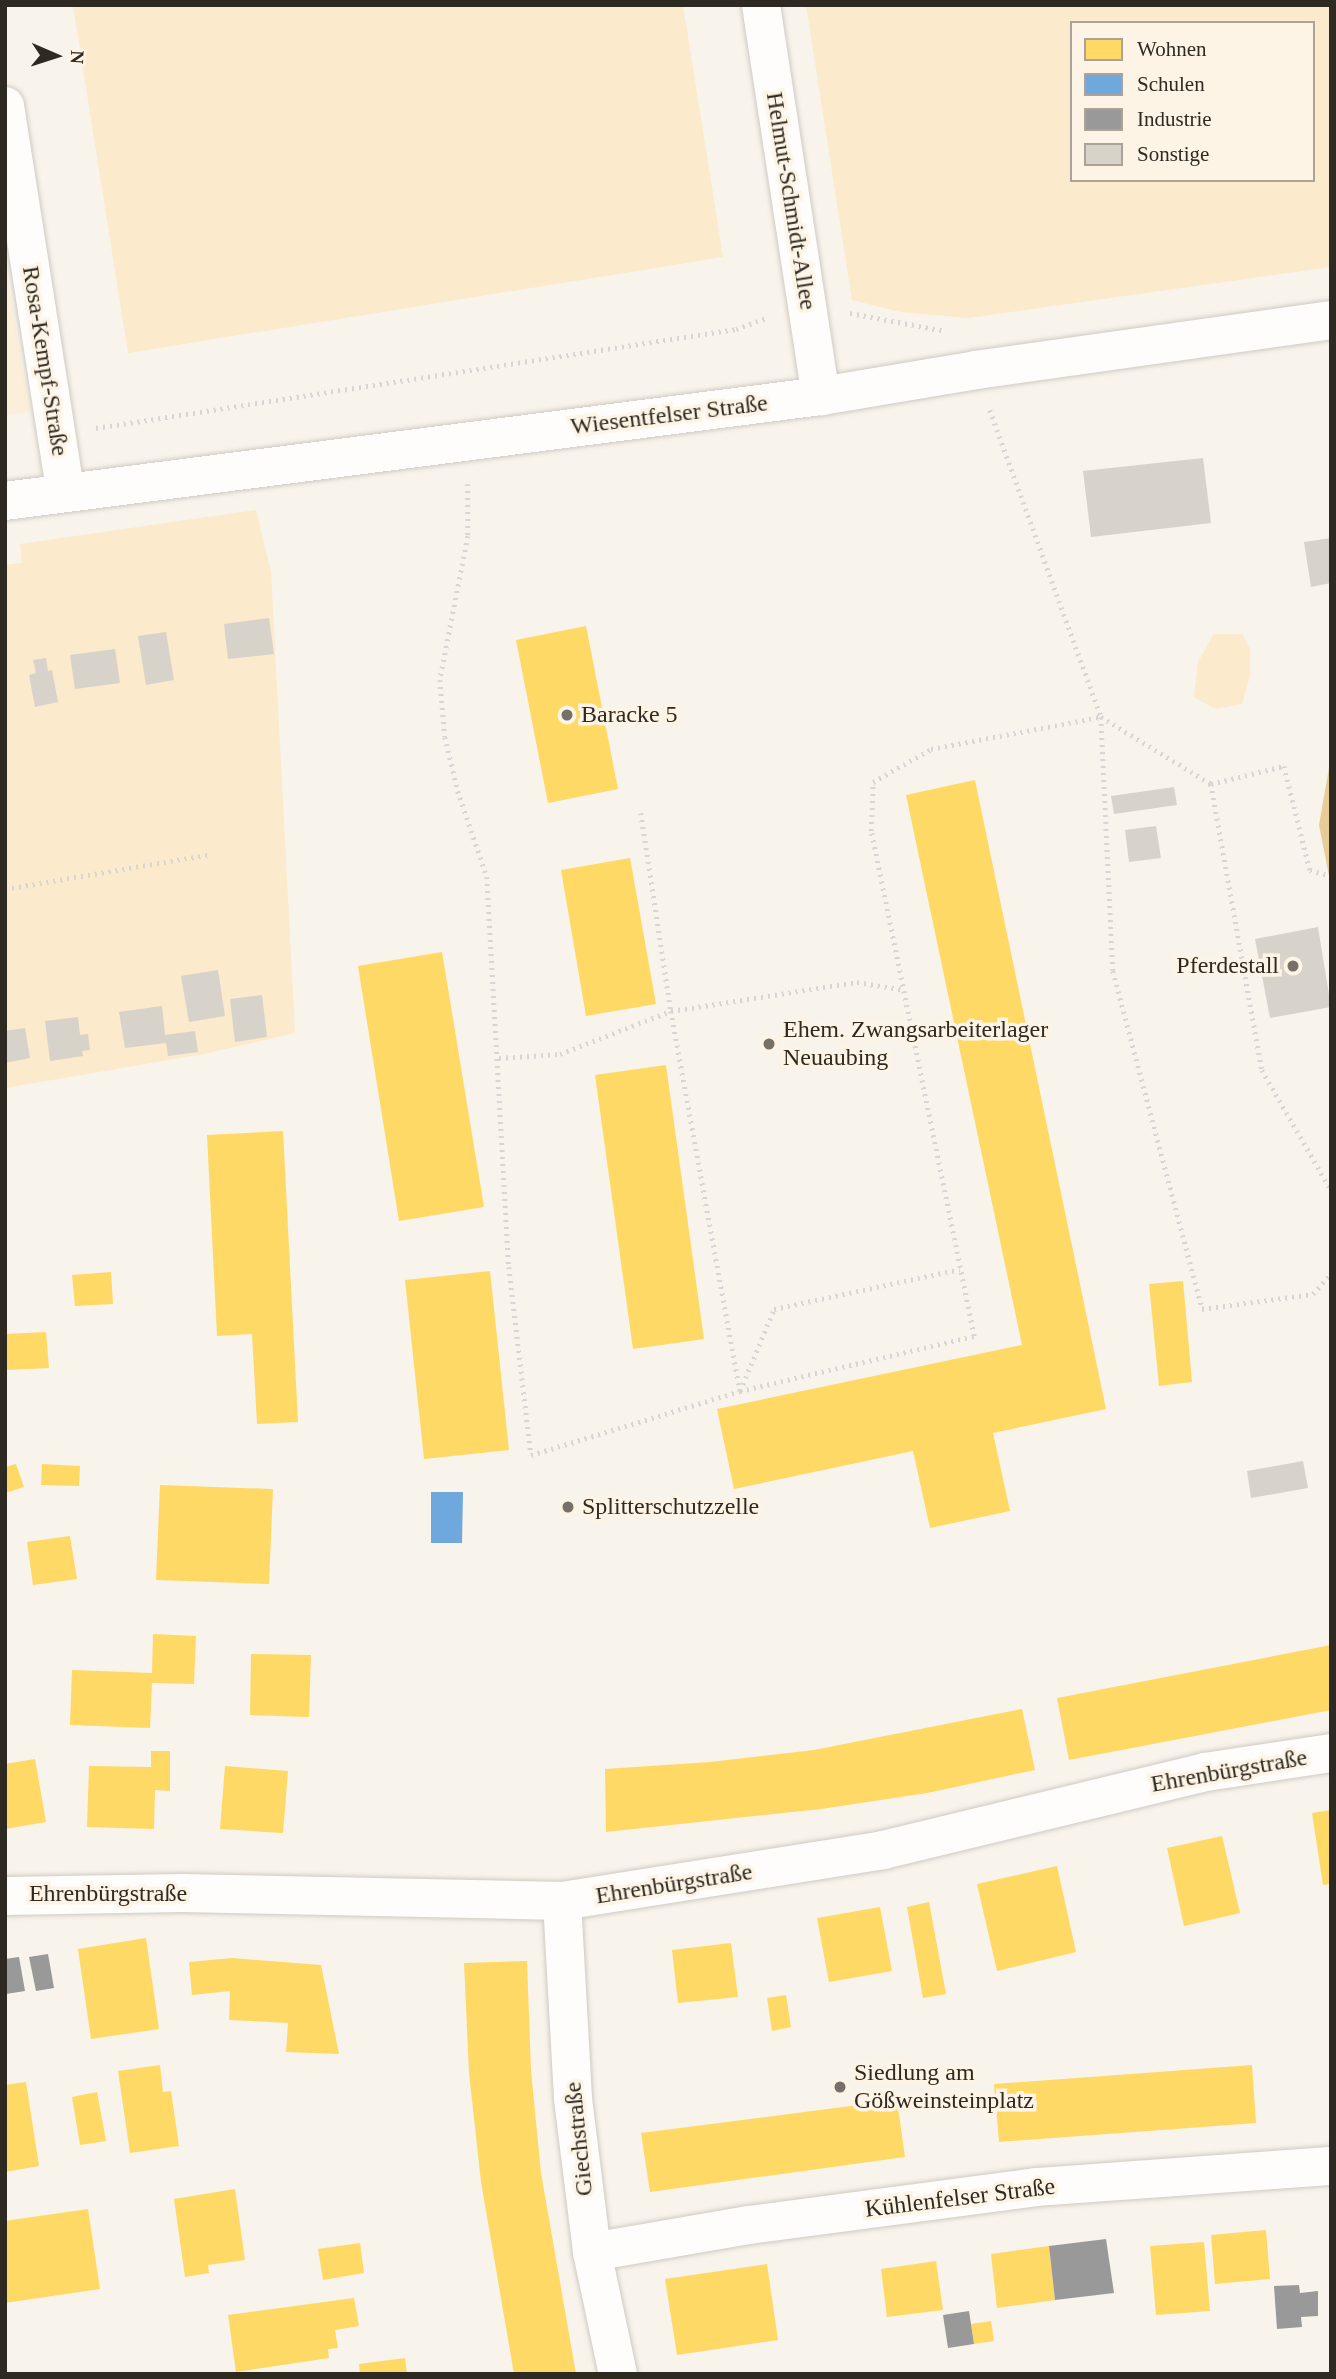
<!DOCTYPE html>
<html>
<head>
<meta charset="utf-8">
<style>
	body { margin:0 }
	#map { position:relative; width:1336px; height:2379px; overflow:hidden; background:#f8f3eb; font-family:"Times New Roman",serif }
	div>[style] { position:absolute }
	[style*='--x'] { left:calc(var(--x)*1px); top:calc(var(--y)*1px); width:calc(var(--w)*1px); rotate:calc(var(--a)*1deg) }
	.built>* { inset:0; background:#fbefda }
	.green>* { inset:0; background:#fbeacb }
	.forest>* { inset:0; background:#e9cc95 }
	.homes>* { inset:0; background:#ffd966 }
	.schools>* { inset:0; background:#6fa8dc }
	.industry>* { inset:0; background:#999 }
	.building>* { inset:0; background:#d7d2ca }
	.path>* { height:4.5px; margin-top:-2.25px; transform-origin:0; background:repeating-linear-gradient(90deg,#d8d6d4 0 2px,transparent 0 7px) }
	.roads { filter:drop-shadow(0 0 2px #cfcac2) drop-shadow(0 0 2px #cfcac2) }
	.street>* { height:38px; margin:-19px; padding:0 19px; transform-origin:19px; border-radius:19px; background:#fefdfc }
	.dots>* { width:19px; height:19px; translate:-50% -50%; box-sizing:border-box; border:4px solid #fdf4e6; border-radius:50% }
	span { translate:-50% -50%; white-space:nowrap; text-align:center; line-height:1.15; -webkit-text-stroke:7px #fdf4e6; paint-order:stroke }
	.street-label { font-size:24px; color:#2f2a21 }
	.poi-label { font-size:24px; color:#2f2a21 }
	.left { translate:0 -50%; text-align:left }
	.right { translate:-100% -50%; text-align:right }
	.frame { position:absolute; inset:0; border:7px solid #2f2a21; pointer-events:none }
	.legend { position:absolute; left:1070px; top:21px; width:245px; height:161px; box-sizing:border-box; background:#fdf4e6; border:2px solid #aba397; margin:0; padding:9px 12px; list-style:none; font-size:21px; color:#2f2a21 }
	.legend li { display:flex; align-items:center; gap:14px; height:35px }
	.legend b { width:35px; border:2px solid #aba397 }
	.north { position:absolute; left:21px; top:21px; width:70px; height:70px; -webkit-text-stroke:5px #fdf4e6; paint-order:stroke; rotate:93deg; font-size:19px; font-weight:700; line-height:28px; text-align:center; color:#2f2a21 }
	.north::after { content:''; display:block; margin:auto; width:24px; height:32px; background:#2f2a21; clip-path:polygon(50% 0,100% 100%,50% 72%,0 100%) }
</style>
</head>
<body>
<div id="map">
	<div class="built">
		<div style="clip-path:polygon(5px 264px,30px 412px,5px 415px)"></div>
	</div>
	<div class="green">
		<div style="clip-path:polygon(73px 5px,683px 5px,723px 257px,128px 353px)"></div>
		<div style="clip-path:polygon(evenodd,806px 5px,1331px 5px,1331px 267px,968px 318px,901px 312px,852px 300px,806px 5px,1072px 23px,1313px 23px,1313px 180px,1072px 180px,1072px 23px)"></div>
		<div style="clip-path:polygon(256px 510px,271px 572px,295px 1033px,204px 1054px,5px 1088px,5px 565px,22px 563px,20px 544px)"></div>
		<div style="clip-path:polygon(1214px 634px,1242px 634px,1250px 649px,1250px 676px,1242px 704px,1215px 709px,1194px 697px,1198px 662px)"></div>
	</div>
	<div class="forest">
		<div style="clip-path:polygon(1331px 757px,1331px 886px,1319px 825px)"></div>
	</div>
	<div class="homes">
		<div style="clip-path:polygon(586px 626px,618px 789px,548px 803px,516px 640px)"></div>
		<div style="clip-path:polygon(975px 780px,1106px 1409px,993px 1433px,1010px 1511px,930px 1528px,913px 1451px,734px 1489px,717px 1409px,1022px 1345px,906px 795px)"></div>
		<div style="clip-path:polygon(630px 858px,656px 1004px,586px 1016px,561px 870px)"></div>
		<div style="clip-path:polygon(442px 952px,484px 1207px,399px 1221px,358px 966px)"></div>
		<div style="clip-path:polygon(666px 1065px,704px 1339px,633px 1349px,595px 1075px)"></div>
		<div style="clip-path:polygon(283px 1131px,298px 1422px,257px 1424px,252px 1334px,217px 1336px,207px 1135px)"></div>
		<div style="clip-path:polygon(490px 1271px,509px 1450px,424px 1459px,405px 1280px)"></div>
		<div style="clip-path:polygon(111px 1272px,113px 1304px,75px 1306px,72px 1275px)"></div>
		<div style="clip-path:polygon(1183px 1281px,1192px 1382px,1159px 1386px,1149px 1284px)"></div>
		<div style="clip-path:polygon(46px 1332px,49px 1368px,5px 1370px,5px 1334px)"></div>
		<div style="clip-path:polygon(16px 1464px,24px 1487px,5px 1493px,5px 1467px)"></div>
		<div style="clip-path:polygon(42px 1464px,80px 1466px,79px 1486px,41px 1485px)"></div>
		<div style="clip-path:polygon(160px 1485px,273px 1489px,269px 1584px,156px 1580px)"></div>
		<div style="clip-path:polygon(70px 1536px,77px 1579px,33px 1585px,27px 1542px)"></div>
		<div style="clip-path:polygon(153px 1634px,196px 1636px,194px 1684px,152px 1683px,150px 1728px,70px 1725px,72px 1670px,152px 1673px)"></div>
		<div style="clip-path:polygon(1331px 1645px,1331px 1710px,1069px 1760px,1057px 1698px)"></div>
		<div style="clip-path:polygon(251px 1654px,311px 1655px,309px 1717px,250px 1715px)"></div>
		<div style="clip-path:polygon(1022px 1709px,1035px 1770px,927px 1793px,821px 1809px,606px 1832px,605px 1769px,710px 1762px,814px 1750px)"></div>
		<div style="clip-path:polygon(151px 1751px,170px 1751px,170px 1791px,155px 1790px,154px 1829px,87px 1827px,89px 1766px,151px 1767px)"></div>
		<div style="clip-path:polygon(35px 1759px,46px 1822px,5px 1829px,5px 1764px)"></div>
		<div style="clip-path:polygon(225px 1766px,288px 1771px,283px 1833px,220px 1829px)"></div>
		<div style="clip-path:polygon(1331px 1810px,1331px 1884px,1323px 1885px,1312px 1813px)"></div>
		<div style="clip-path:polygon(1222px 1836px,1240px 1913px,1184px 1926px,1167px 1848px)"></div>
		<div style="clip-path:polygon(1057px 1866px,1076px 1952px,997px 1971px,977px 1884px)"></div>
		<div style="clip-path:polygon(929px 1902px,946px 1994px,923px 1998px,907px 1907px)"></div>
		<div style="clip-path:polygon(880px 1907px,892px 1971px,829px 1982px,817px 1918px)"></div>
		<div style="clip-path:polygon(146px 1938px,159px 2029px,91px 2039px,78px 1949px)"></div>
		<div style="clip-path:polygon(731px 1943px,738px 1997px,678px 2003px,672px 1950px)"></div>
		<div style="clip-path:polygon(232px 1958px,321px 1965px,339px 2054px,286px 2052px,288px 2023px,229px 2020px,230px 1991px,192px 1995px,189px 1962px)"></div>
		<div style="clip-path:polygon(527px 1961px,531px 2071px,541px 2173px,576px 2374px,514px 2374px,481px 2182px,469px 2073px,464px 1963px)"></div>
		<div style="clip-path:polygon(786px 1995px,791px 2027px,772px 2031px,767px 1998px)"></div>
		<div style="clip-path:polygon(160px 2065px,163px 2092px,171px 2091px,179px 2146px,130px 2153px,118px 2071px)"></div>
		<div style="clip-path:polygon(1252px 2065px,1256px 2123px,999px 2142px,994px 2084px)"></div>
		<div style="clip-path:polygon(26px 2082px,39px 2166px,5px 2172px,5px 2085px)"></div>
		<div style="clip-path:polygon(97px 2092px,106px 2141px,80px 2145px,72px 2097px)"></div>
		<div style="clip-path:polygon(897px 2100px,905px 2157px,650px 2192px,641px 2133px)"></div>
		<div style="clip-path:polygon(235px 2189px,245px 2260px,208px 2265px,209px 2273px,185px 2277px,174px 2199px)"></div>
		<div style="clip-path:polygon(88px 2209px,100px 2289px,5px 2303px,5px 2221px)"></div>
		<div style="clip-path:polygon(1266px 2230px,1270px 2279px,1215px 2284px,1211px 2235px)"></div>
		<div style="clip-path:polygon(1204px 2242px,1210px 2311px,1156px 2315px,1150px 2246px)"></div>
		<div style="clip-path:polygon(360px 2243px,364px 2273px,323px 2280px,318px 2249px)"></div>
		<div style="clip-path:polygon(1049px 2246px,1055px 2300px,997px 2308px,991px 2254px)"></div>
		<div style="clip-path:polygon(936px 2261px,943px 2310px,887px 2317px,881px 2269px)"></div>
		<div style="clip-path:polygon(767px 2264px,778px 2340px,677px 2355px,665px 2279px)"></div>
		<div style="clip-path:polygon(354px 2298px,359px 2326px,335px 2330px,338px 2348px,328px 2349px,329px 2358px,236px 2372px,228px 2315px)"></div>
		<div style="clip-path:polygon(991px 2321px,994px 2341px,974px 2344px,971px 2324px)"></div>
		<div style="clip-path:polygon(405px 2358px,407px 2374px,360px 2374px,359px 2364px)"></div>
	</div>
	<div class="schools">
		<div style="clip-path:polygon(431px 1492px,463px 1492px,462px 1543px,431px 1543px)"></div>
	</div>
	<div class="industry">
		<div style="clip-path:polygon(48px 1954px,54px 1988px,36px 1991px,29px 1957px)"></div>
		<div style="clip-path:polygon(19px 1957px,25px 1991px,6px 1994px,5px 1959px)"></div>
		<div style="clip-path:polygon(1106px 2239px,1114px 2293px,1055px 2300px,1049px 2246px)"></div>
		<div style="clip-path:polygon(1299px 2285px,1300px 2293px,1318px 2291px,1318px 2316px,1301px 2317px,1302px 2327px,1277px 2329px,1274px 2286px)"></div>
		<div style="clip-path:polygon(969px 2311px,974px 2344px,948px 2348px,943px 2315px)"></div>
	</div>
	<div class="building">
		<div style="clip-path:polygon(1203px 458px,1211px 523px,1091px 537px,1083px 471px)"></div>
		<div style="clip-path:polygon(1331px 538px,1331px 583px,1311px 587px,1304px 542px)"></div>
		<div style="clip-path:polygon(269px 618px,274px 654px,228px 659px,224px 624px)"></div>
		<div style="clip-path:polygon(166px 632px,174px 680px,146px 685px,138px 636px)"></div>
		<div style="clip-path:polygon(115px 649px,120px 683px,75px 689px,70px 655px)"></div>
		<div style="clip-path:polygon(46px 658px,48px 671px,52px 670px,58px 702px,35px 707px,29px 675px,36px 673px,33px 660px)"></div>
		<div style="clip-path:polygon(1174px 787px,1177px 805px,1114px 814px,1111px 796px)"></div>
		<div style="clip-path:polygon(1156px 826px,1161px 858px,1129px 862px,1125px 830px)"></div>
		<div style="clip-path:polygon(1318px 927px,1331px 1007px,1270px 1018px,1255px 939px)"></div>
		<div style="clip-path:polygon(218px 970px,225px 1016px,189px 1022px,181px 976px)"></div>
		<div style="clip-path:polygon(262px 995px,267px 1037px,235px 1042px,230px 999px)"></div>
		<div style="clip-path:polygon(162px 1006px,165px 1035px,195px 1031px,198px 1052px,168px 1056px,166px 1043px,125px 1048px,119px 1012px)"></div>
		<div style="clip-path:polygon(78px 1017px,80px 1035px,88px 1034px,90px 1050px,82px 1051px,83px 1056px,50px 1061px,45px 1021px)"></div>
		<div style="clip-path:polygon(25px 1028px,30px 1058px,5px 1063px,5px 1031px)"></div>
		<div style="clip-path:polygon(1303px 1461px,1308px 1488px,1251px 1498px,1247px 1471px)"></div>
	</div>
	<div class="path">
		<div style="--x:850;--y:313;--w:97;--a:10.7"></div>
		<div style="--x:990;--y:410;--w:326;--a:70.1"></div>
		<div style="--x:1101;--y:717;--w:254;--a:87.3"></div>
		<div style="--x:1113;--y:971;--w:350;--a:75.2"></div>
		<div style="--x:1202;--y:1309;--w:112;--a:-7.7"></div>
		<div style="--x:1313;--y:1294;--w:28;--a:-49"></div>
		<div style="--x:96;--y:428;--w:648;--a:-8.79"></div>
		<div style="--x:736;--y:329;--w:33;--a:-20"></div>
		<div style="--x:468;--y:484;--w:52;--a:90"></div>
		<div style="--x:468;--y:536;--w:147;--a:101"></div>
		<div style="--x:440;--y:680;--w:57;--a:85"></div>
		<div style="--x:445;--y:737;--w:56;--a:76.5"></div>
		<div style="--x:458;--y:791;--w:91;--a:71.4"></div>
		<div style="--x:487;--y:877;--w:391;--a:86.8"></div>
		<div style="--x:509;--y:1267;--w:189;--a:83.3"></div>
		<div style="--x:531;--y:1455;--w:219;--a:-17"></div>
		<div style="--x:740;--y:1391;--w:240;--a:-13.2"></div>
		<div style="--x:974;--y:1336;--w:515;--a:-101.53"></div>
		<div style="--x:871;--y:831;--w:49;--a:-87.7"></div>
		<div style="--x:873;--y:782;--w:67;--a:-29.6"></div>
		<div style="--x:931;--y:749;--w:173;--a:-10.7"></div>
		<div style="--x:1101;--y:717;--w:129;--a:31.3"></div>
		<div style="--x:1211;--y:784;--w:291;--a:79.9"></div>
		<div style="--x:1262;--y:1070;--w:138;--a:60.1"></div>
		<div style="--x:1211;--y:784;--w:75;--a:-13.9"></div>
		<div style="--x:1284;--y:766;--w:107;--a:76"></div>
		<div style="--x:1310;--y:870;--w:22;--a:16"></div>
		<div style="--x:641;--y:813;--w:200;--a:81.4"></div>
		<div style="--x:671;--y:1011;--w:386;--a:79.7"></div>
		<div style="--x:740;--y:1391;--w:89;--a:-67.5"></div>
		<div style="--x:774;--y:1309;--w:190;--a:-12.1"></div>
		<div style="--x:5;--y:889;--w:209;--a:-9.6"></div>
		<div style="--x:499;--y:1058;--w:61;--a:-3.8"></div>
		<div style="--x:560;--y:1054;--w:119;--a:-21.2"></div>
		<div style="--x:671;--y:1011;--w:188;--a:-8.9"></div>
		<div style="--x:857;--y:982;--w:48;--a:9.7"></div>
	</div>
	<div class="roads">
		<div class="street">
			<div style="--x:761;--y:5;--w:396;--a:81.3"></div>
			<div style="--x:5;--y:106;--w:390;--a:81.1"></div>
			<div style="--x:5;--y:501;--w:823;--a:-7.33"></div>
			<div style="--x:821;--y:396;--w:157;--a:-9.5"></div>
			<div style="--x:976;--y:370;--w:359;--a:-8"></div>
			<div style="--x:5;--y:1896;--w:177;--a:-1"></div>
			<div style="--x:182;--y:1893;--w:380;--a:1.2"></div>
			<div style="--x:562;--y:1901;--w:325;--a:-9"></div>
			<div style="--x:883;--y:1850;--w:331;--a:-13.6"></div>
			<div style="--x:1205;--y:1772;--w:127;--a:-8.6"></div>
			<div style="--x:562;--y:1901;--w:198;--a:86.8"></div>
			<div style="--x:573;--y:2099;--w:154;--a:82.9"></div>
			<div style="--x:592;--y:2252;--w:125;--a:78"></div>
			<div style="--x:592;--y:2252;--w:159;--a:-9.8"></div>
			<div style="--x:749;--y:2225;--w:290;--a:-7.5"></div>
			<div style="--x:1037;--y:2187;--w:295;--a:-4.1"></div>
		</div>
	</div>
	<div class="dots">
		<div style="left:567px;top:715px;background:#757068"></div>
		<div style="left:1293px;top:966px;background:#757068"></div>
		<div style="left:769px;top:1044px;background:#757068"></div>
		<div style="left:568px;top:1507px;background:#757068"></div>
		<div style="left:840px;top:2087px;background:#757068"></div>
	</div>
	<div class="street-label">
		<span style="left:791px;top:201px;rotate:81deg">Helmut-Schmidt-Allee</span>
		<span style="left:45px;top:361px;rotate:81deg">Rosa-Kempf-Straße</span>
		<span style="left:669px;top:415px;rotate:-7deg">Wiesentfelser Straße</span>
		<span style="left:1229px;top:1771px;rotate:-10deg">Ehrenbürgstraße</span>
		<span style="left:674px;top:1884px;rotate:-9deg">Ehrenbürgstraße</span>
		<span style="left:108px;top:1894px">Ehrenbürgstraße</span>
		<span style="left:579px;top:2139px;rotate:-96deg">Giechstraße</span>
		<span style="left:960px;top:2198px;rotate:-7deg">Kühlenfelser Straße</span>
	</div>
	<div class="poi-label">
		<span class="left" style="left:581px;top:715px">Baracke 5</span>
		<span class="right" style="left:1279px;top:966px">Pferdestall</span>
		<span class="left" style="left:783px;top:1044px">Ehem. Zwangsarbeiterlager<br>Neuaubing</span>
		<span class="left" style="left:582px;top:1507px">Splitterschutzzelle</span>
		<span class="left" style="left:854px;top:2087px">Siedlung am<br>Gößweinsteinplatz</span>
	</div>
	<div class="frame"></div>
	<ul class="legend">
	<li><b style="height:19px;background:#ffd966"></b>Wohnen</li>
	<li><b style="height:19px;background:#6fa8dc"></b>Schulen</li>
	<li><b style="height:19px;background:#999"></b>Industrie</li>
	<li><b style="height:19px;background:#d7d2ca"></b>Sonstige</li>
	</ul>
	<div class="north">N</div>
</div>
</body>
</html>
